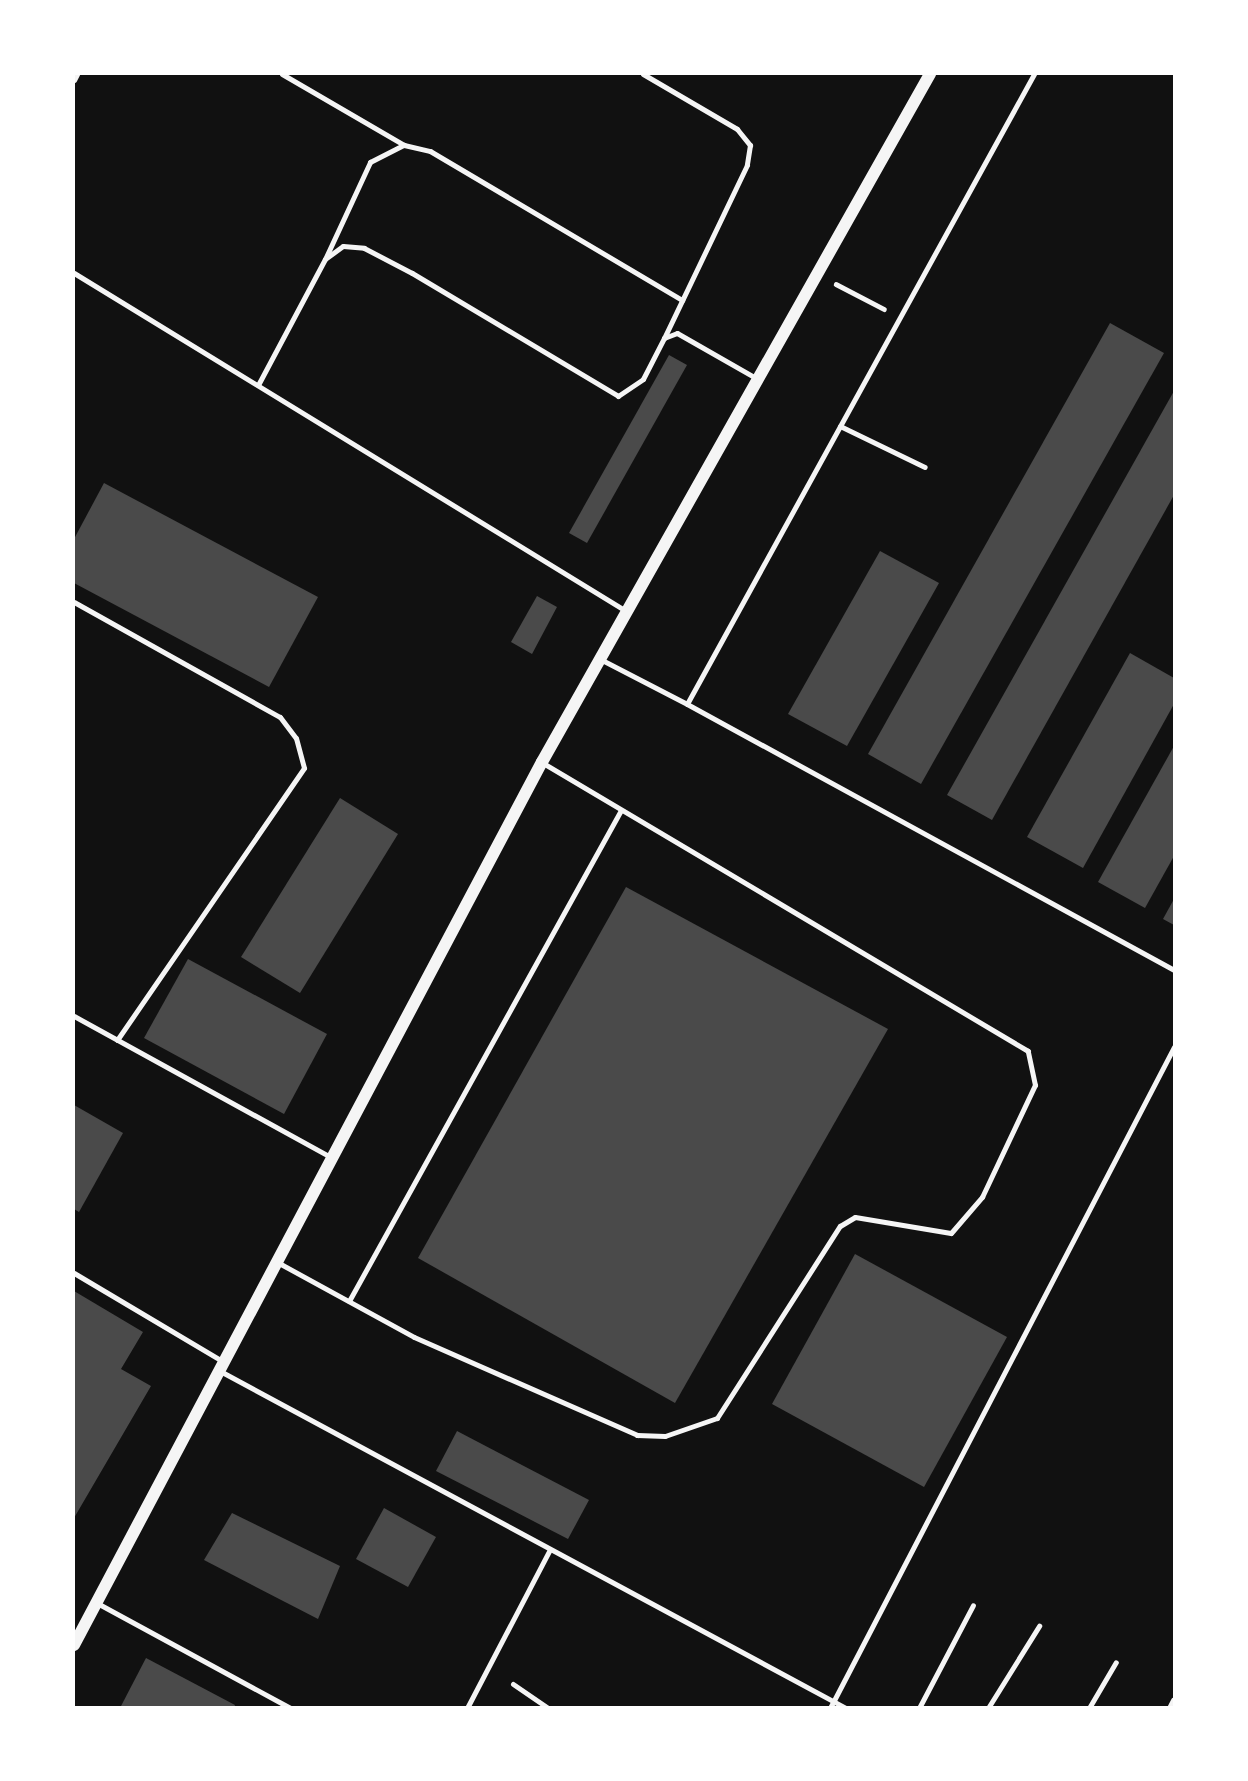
<!DOCTYPE html>
<html>
<head>
<meta charset="utf-8">
<style>
	body { margin:0 }
	#map { position:relative; width:1248px; height:1781px; overflow:hidden; background:#111; font-family:"Sofia Sans Condensed",sans-serif }
	div>[style] { position:absolute }
	[style*='--x'] { left:calc(var(--x)*1px); top:calc(var(--y)*1px); width:calc(var(--w)*1px); rotate:calc(var(--a)*1deg) }
	.building>* { inset:0; background:#4a4a4a }
	.path>* { height:4.5px; margin:-2.25px; padding:0 2.25px; transform-origin:2.25px; border-radius:2.25px; background:#f5f5f5 }
	.service>* { height:5px; margin:-2.5px; padding:0 2.5px; transform-origin:2.5px; border-radius:2.5px; background:#f5f5f5 }
	.tertiary>* { height:12px; margin:-6px; padding:0 6px; transform-origin:6px; border-radius:6px; background:#f5f5f5 }
	span { translate:-50% -50%; white-space:nowrap; text-align:center; line-height:1.15; -webkit-text-stroke:5px #fff; paint-order:stroke }
	.frame { position:absolute; inset:0; border:75px solid #fff; pointer-events:none }
</style>
</head>
<body>
<div id="map">
	<div class="building">
		<div style="clip-path:polygon(1110px 323px,1164px 353px,921px 784px,868px 754px)"></div>
		<div style="clip-path:polygon(669px 355px,687px 365px,587px 543px,569px 533px)"></div>
		<div style="clip-path:polygon(1174px 391px,1174px 495px,992px 820px,947px 795px)"></div>
		<div style="clip-path:polygon(104px 483px,318px 597px,269px 687px,74px 583px,74px 539px)"></div>
		<div style="clip-path:polygon(880px 551px,939px 583px,847px 746px,788px 714px)"></div>
		<div style="clip-path:polygon(537px 596px,557px 607px,532px 654px,511px 642px)"></div>
		<div style="clip-path:polygon(1130px 653px,1174px 678px,1174px 704px,1083px 868px,1027px 837px)"></div>
		<div style="clip-path:polygon(1174px 746px,1174px 856px,1145px 908px,1098px 882px)"></div>
		<div style="clip-path:polygon(340px 798px,398px 834px,300px 993px,241px 957px)"></div>
		<div style="clip-path:polygon(626px 887px,888px 1029px,675px 1403px,418px 1258px)"></div>
		<div style="clip-path:polygon(1174px 899px,1174px 925px,1163px 919px)"></div>
		<div style="clip-path:polygon(188px 959px,327px 1034px,284px 1114px,144px 1038px)"></div>
		<div style="clip-path:polygon(74px 1105px,123px 1133px,79px 1212px,74px 1209px)"></div>
		<div style="clip-path:polygon(855px 1254px,1007px 1337px,924px 1487px,772px 1404px)"></div>
		<div style="clip-path:polygon(74px 1291px,143px 1332px,121px 1369px,151px 1386px,74px 1518px)"></div>
		<div style="clip-path:polygon(457px 1431px,589px 1500px,568px 1539px,436px 1471px)"></div>
		<div style="clip-path:polygon(384px 1508px,436px 1537px,408px 1587px,356px 1559px)"></div>
		<div style="clip-path:polygon(232px 1513px,340px 1566px,318px 1619px,204px 1560px)"></div>
		<div style="clip-path:polygon(146px 1658px,235px 1705px,234px 1708px,120px 1708px)"></div>
	</div>
	<div class="path">
		<div style="--x:836;--y:284;--w:54;--a:27.5"></div>
	</div>
	<div class="service">
		<div style="--x:282;--y:74;--w:141;--a:30.2"></div>
		<div style="--x:643;--y:74;--w:109;--a:30.3"></div>
		<div style="--x:737;--y:129;--w:21;--a:51"></div>
		<div style="--x:750;--y:145;--w:20;--a:99"></div>
		<div style="--x:747;--y:165;--w:192;--a:115.6"></div>
		<div style="--x:1034;--y:74;--w:719;--a:118.85"></div>
		<div style="--x:687;--y:704;--w:555;--a:28.64"></div>
		<div style="--x:74;--y:80;--w:7;--a:-63"></div>
		<div style="--x:326;--y:257;--w:105;--a:-65.1"></div>
		<div style="--x:370;--y:162;--w:38;--a:-27"></div>
		<div style="--x:404;--y:145;--w:27;--a:13"></div>
		<div style="--x:430;--y:151;--w:293;--a:30.6"></div>
		<div style="--x:74;--y:273;--w:647;--a:31.48"></div>
		<div style="--x:258;--y:385;--w:143;--a:-62"></div>
		<div style="--x:325;--y:259;--w:22;--a:-36"></div>
		<div style="--x:343;--y:246;--w:21;--a:5"></div>
		<div style="--x:364;--y:248;--w:54;--a:27.5"></div>
		<div style="--x:412;--y:273;--w:240;--a:30.8"></div>
		<div style="--x:618;--y:396;--w:30;--a:-34"></div>
		<div style="--x:643;--y:379;--w:46;--a:-62.9"></div>
		<div style="--x:664;--y:338;--w:14;--a:-21"></div>
		<div style="--x:677;--y:333;--w:91;--a:29.7"></div>
		<div style="--x:840;--y:426;--w:94;--a:25.8"></div>
		<div style="--x:74;--y:602;--w:236;--a:29.2"></div>
		<div style="--x:280;--y:717;--w:26;--a:53"></div>
		<div style="--x:296;--y:738;--w:31;--a:75"></div>
		<div style="--x:304;--y:768;--w:330;--a:124.5"></div>
		<div style="--x:600;--y:659;--w:98;--a:27.3"></div>
		<div style="--x:74;--y:1016;--w:293;--a:28.8"></div>
		<div style="--x:277;--y:1262;--w:156;--a:28.7"></div>
		<div style="--x:414;--y:1337;--w:244;--a:23.7"></div>
		<div style="--x:637;--y:1435;--w:28;--a:2"></div>
		<div style="--x:665;--y:1436;--w:55;--a:-19.1"></div>
		<div style="--x:717;--y:1418;--w:228;--a:-57.4"></div>
		<div style="--x:840;--y:1226;--w:17;--a:-31"></div>
		<div style="--x:855;--y:1217;--w:97;--a:9.5"></div>
		<div style="--x:951;--y:1233;--w:48;--a:-49.3"></div>
		<div style="--x:982;--y:1197;--w:124;--a:-64.7"></div>
		<div style="--x:1035;--y:1085;--w:35;--a:-102"></div>
		<div style="--x:1028;--y:1051;--w:564;--a:-149.3"></div>
		<div style="--x:74;--y:1273;--w:174;--a:30.7"></div>
		<div style="--x:349;--y:1301;--w:561;--a:-61.01"></div>
		<div style="--x:220;--y:1371;--w:711;--a:28.3"></div>
		<div style="--x:97;--y:1603;--w:220;--a:28.5"></div>
		<div style="--x:513;--y:1684;--w:42;--a:34.4"></div>
		<div style="--x:467;--y:1708;--w:179;--a:-62.4"></div>
		<div style="--x:830;--y:1708;--w:745;--a:-62.51"></div>
		<div style="--x:919;--y:1708;--w:116;--a:-62.3"></div>
		<div style="--x:988;--y:1708;--w:97;--a:-58.1"></div>
		<div style="--x:1089;--y:1708;--w:53;--a:-59.6"></div>
		<div style="--x:1169;--y:1708;--w:9;--a:-63"></div>
	</div>
	<div class="tertiary">
		<div style="--x:74;--y:1645;--w:999;--a:-62.08"></div>
		<div style="--x:542;--y:762;--w:790;--a:-60.58"></div>
	</div>
	<div class="frame"></div>
</div>
</body>
</html>
